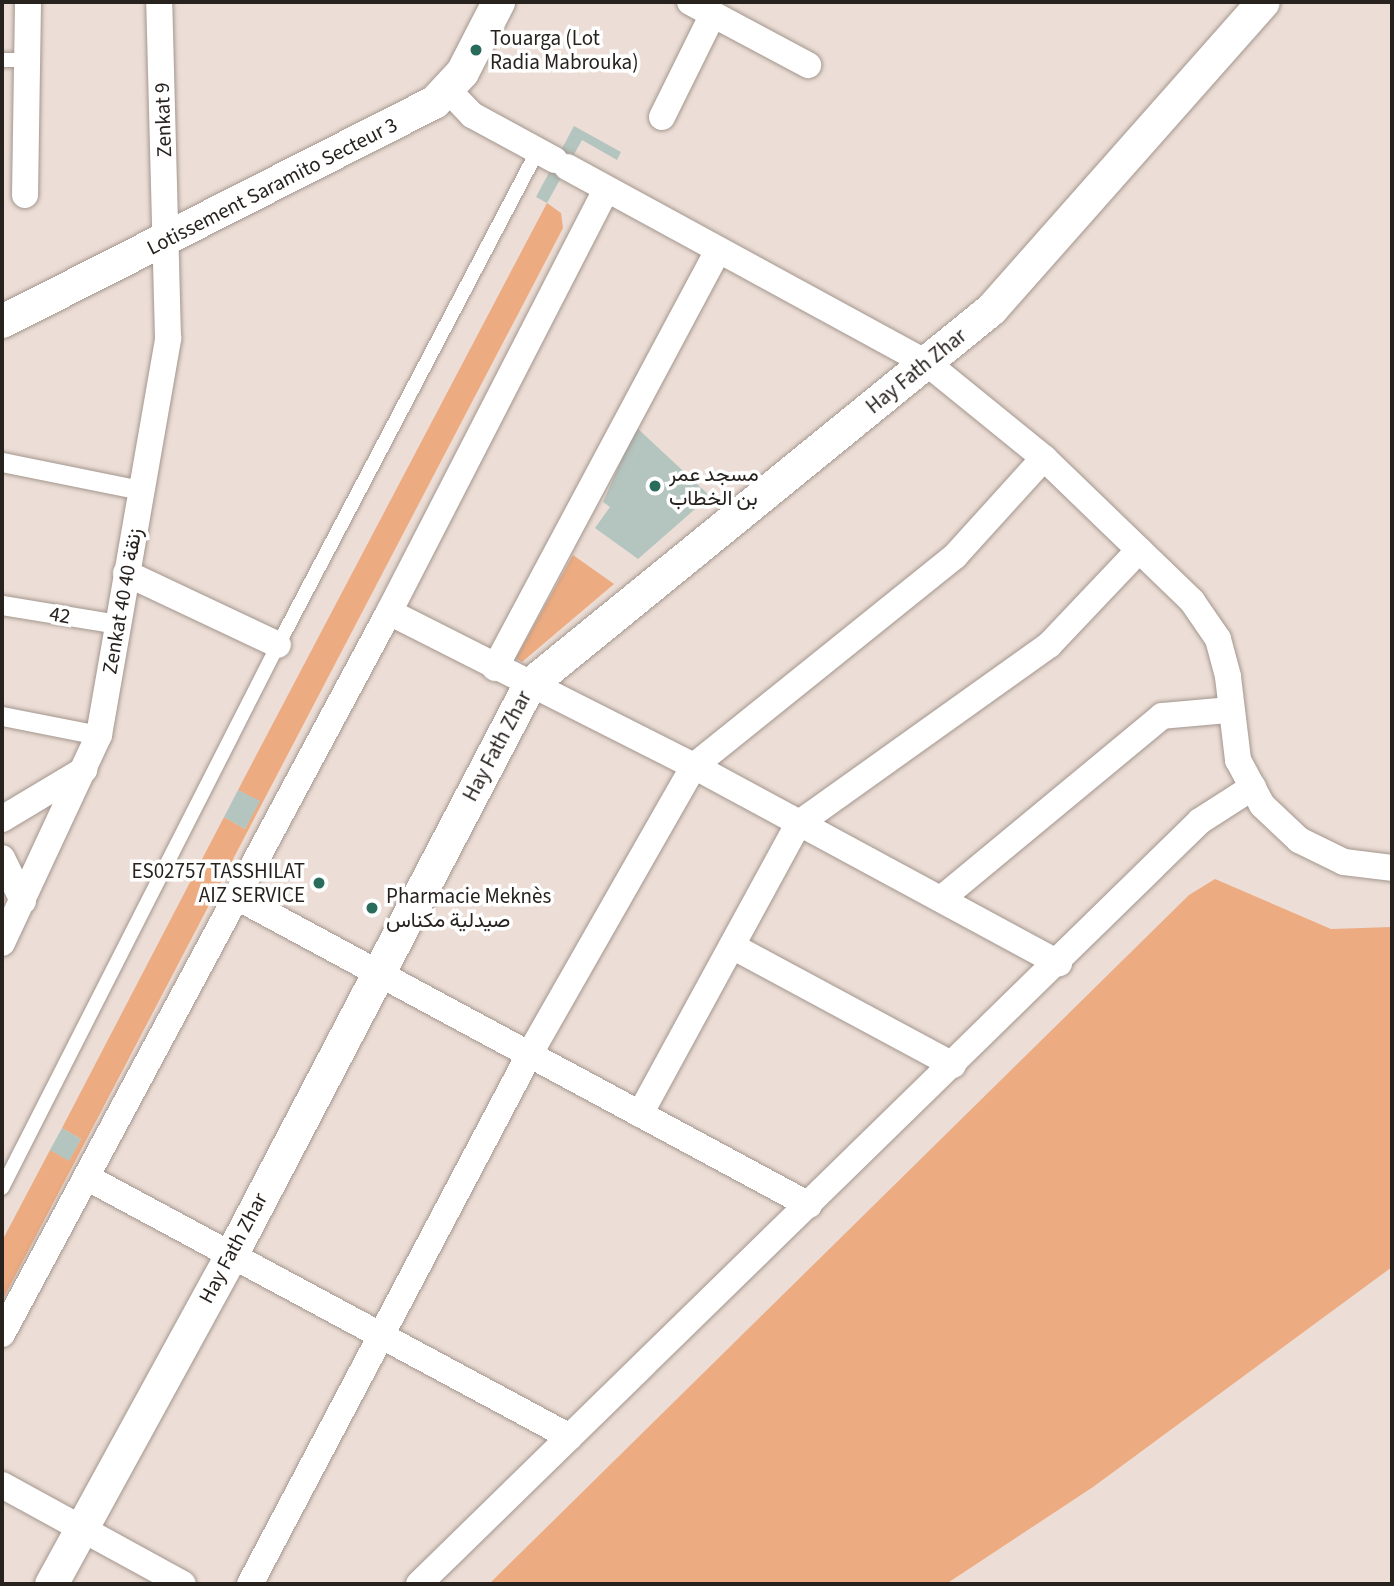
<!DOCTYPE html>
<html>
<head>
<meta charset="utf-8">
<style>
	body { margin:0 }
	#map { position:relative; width:1394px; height:1586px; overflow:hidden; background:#ecded6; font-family:"Source Sans 3",Vazirmatn,sans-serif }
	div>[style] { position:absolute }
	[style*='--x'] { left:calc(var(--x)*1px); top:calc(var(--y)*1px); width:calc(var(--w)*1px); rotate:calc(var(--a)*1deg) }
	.green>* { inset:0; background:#ecab81 }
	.building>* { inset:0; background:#b4c4bf }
	.roads { filter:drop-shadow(0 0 2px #a3968e) drop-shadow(0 0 2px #a3968e) }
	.service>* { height:14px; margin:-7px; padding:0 7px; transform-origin:7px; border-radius:7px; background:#fff }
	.pedestrian>* { height:19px; margin:-9.5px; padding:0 9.5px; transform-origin:9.5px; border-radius:9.5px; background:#fff }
	.minor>* { height:26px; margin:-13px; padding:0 13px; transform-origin:13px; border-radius:13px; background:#fff }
	.tertiary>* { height:33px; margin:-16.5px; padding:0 16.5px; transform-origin:16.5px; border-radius:16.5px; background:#fff }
	.dots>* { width:19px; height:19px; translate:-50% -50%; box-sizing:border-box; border:4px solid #fff; border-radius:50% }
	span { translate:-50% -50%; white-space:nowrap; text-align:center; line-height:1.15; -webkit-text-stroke:7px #fff; paint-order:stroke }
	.poi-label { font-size:21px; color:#28221f }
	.left { translate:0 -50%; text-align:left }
	.right { translate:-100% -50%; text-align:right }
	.street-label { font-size:21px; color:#28221f }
	.frame { position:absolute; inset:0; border:4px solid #28221f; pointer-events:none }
</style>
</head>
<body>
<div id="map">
	<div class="green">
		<div style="clip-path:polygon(547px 203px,561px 213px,563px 228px,2px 1301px,2px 1241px,50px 1150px,69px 1160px,81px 1139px,62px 1128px,224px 817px,245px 829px,259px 801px,238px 790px)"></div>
		<div style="clip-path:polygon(573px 555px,614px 584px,522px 662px,516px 658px)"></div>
		<div style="clip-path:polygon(1215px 879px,1331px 929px,1392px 927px,1392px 1267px,1093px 1487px,946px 1584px,489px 1584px,1189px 895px)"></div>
	</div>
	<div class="building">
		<div style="clip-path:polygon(574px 126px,621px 152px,617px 160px,582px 140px,547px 203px,536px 197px)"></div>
		<div style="clip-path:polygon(636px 427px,710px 496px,638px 559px,595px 528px,610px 507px,603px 502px)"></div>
		<div style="clip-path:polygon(238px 790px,260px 801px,245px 829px,224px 817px)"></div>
		<div style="clip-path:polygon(62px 1128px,81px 1139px,69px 1161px,50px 1150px)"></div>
	</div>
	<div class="roads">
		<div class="service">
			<div style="--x:2;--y:60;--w:25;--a:0"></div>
			<div style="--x:2;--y:1188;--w:609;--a:-63.06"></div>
			<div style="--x:278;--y:645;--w:559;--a:-62.29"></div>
		</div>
		<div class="pedestrian">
			<div style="--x:2;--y:462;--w:142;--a:11.4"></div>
			<div style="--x:2;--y:605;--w:118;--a:9.3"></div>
			<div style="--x:2;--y:716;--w:99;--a:11.1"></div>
		</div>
		<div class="minor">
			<div style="--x:690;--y:2;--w:134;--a:28.1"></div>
			<div style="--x:448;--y:90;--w:35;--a:46"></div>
			<div style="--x:472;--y:115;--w:94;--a:28.5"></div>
			<div style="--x:662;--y:117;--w:115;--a:-63.7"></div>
			<div style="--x:567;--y:167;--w:410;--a:28.6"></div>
			<div style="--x:927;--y:363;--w:151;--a:39.1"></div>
			<div style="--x:1044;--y:458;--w:206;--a:44"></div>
			<div style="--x:1192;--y:601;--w:46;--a:55.6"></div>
			<div style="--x:1218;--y:639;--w:39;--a:75"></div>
			<div style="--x:1228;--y:677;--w:84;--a:83.1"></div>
			<div style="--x:1238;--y:760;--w:51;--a:61.9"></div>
			<div style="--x:1262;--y:805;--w:51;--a:43.4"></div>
			<div style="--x:1299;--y:840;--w:50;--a:26.1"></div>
			<div style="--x:1344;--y:862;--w:48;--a:7.1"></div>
			<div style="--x:25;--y:195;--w:193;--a:-89.1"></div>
			<div style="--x:126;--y:573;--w:168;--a:25.3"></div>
			<div style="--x:389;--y:612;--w:342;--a:26.8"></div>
			<div style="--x:694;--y:766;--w:415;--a:28.4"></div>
			<div style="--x:495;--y:668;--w:473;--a:-61.9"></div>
			<div style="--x:2;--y:819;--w:96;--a:-30.9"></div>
			<div style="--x:2;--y:858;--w:48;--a:64"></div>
			<div style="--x:235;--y:896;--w:652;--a:28.29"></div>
			<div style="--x:941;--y:899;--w:287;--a:-39.6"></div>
			<div style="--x:1162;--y:716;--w:67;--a:-5.1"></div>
			<div style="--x:2;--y:943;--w:230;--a:-65"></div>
			<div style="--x:99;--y:735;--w:403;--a:-80.1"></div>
			<div style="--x:168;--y:338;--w:336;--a:-91.5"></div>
			<div style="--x:732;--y:946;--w:251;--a:28.3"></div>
			<div style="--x:640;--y:1114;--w:330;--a:-61.4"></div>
			<div style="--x:798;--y:824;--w:308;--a:-35.5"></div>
			<div style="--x:1049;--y:645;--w:131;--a:-46.5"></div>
			<div style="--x:88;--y:1178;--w:547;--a:28.25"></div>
			<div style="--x:2;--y:1334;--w:819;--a:-61.81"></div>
			<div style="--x:389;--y:612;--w:475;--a:-62.8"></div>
			<div style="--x:2;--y:1485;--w:206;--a:28.7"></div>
			<div style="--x:250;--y:1584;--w:598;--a:-62.19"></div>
			<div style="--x:529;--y:1055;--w:333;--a:-60.3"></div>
			<div style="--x:694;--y:766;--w:335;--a:-38.8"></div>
			<div style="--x:955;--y:556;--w:132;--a:-47.8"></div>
			<div style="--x:419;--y:1584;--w:1092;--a:-44.33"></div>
			<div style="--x:1200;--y:821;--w:63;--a:-32.7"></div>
		</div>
		<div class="tertiary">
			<div style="--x:2;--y:321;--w:484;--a:-26.9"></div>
			<div style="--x:434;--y:102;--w:41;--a:-47"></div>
			<div style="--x:462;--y:72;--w:79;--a:-62.8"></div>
			<div style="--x:51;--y:1584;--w:375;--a:-61.3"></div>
			<div style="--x:231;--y:1255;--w:643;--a:-62.4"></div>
			<div style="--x:529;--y:685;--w:596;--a:-39.14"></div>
			<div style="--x:991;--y:309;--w:410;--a:-48.5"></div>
		</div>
	</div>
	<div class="dots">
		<div style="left:476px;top:50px;background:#2a6c5c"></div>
		<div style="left:655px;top:486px;background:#2a6c5c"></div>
		<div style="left:319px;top:883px;background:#2a6c5c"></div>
		<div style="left:372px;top:908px;background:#2a6c5c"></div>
	</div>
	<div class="poi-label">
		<span class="left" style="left:490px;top:50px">Touarga (Lot<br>Radia Mabrouka)</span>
		<span class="left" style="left:669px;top:486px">مسجد عمر<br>بن الخطاب</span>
		<span class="right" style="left:305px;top:883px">ES02757 TASSHILAT<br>AIZ SERVICE</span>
		<span class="left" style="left:386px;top:908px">Pharmacie Meknès<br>صيدلية مكناس</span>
	</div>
	<div class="street-label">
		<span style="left:163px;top:120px;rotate:-92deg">Zenkat 9</span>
		<span style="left:272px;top:186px;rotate:-27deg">Lotissement Saramito Secteur 3</span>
		<span style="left:916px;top:371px;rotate:-39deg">Hay Fath Zhar</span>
		<span style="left:122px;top:601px;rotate:-80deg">Zenkat 40 زنقة 40</span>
		<span style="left:60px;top:615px;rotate:10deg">42</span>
		<span style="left:497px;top:746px;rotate:-62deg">Hay Fath Zhar</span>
		<span style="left:233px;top:1248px;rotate:-62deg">Hay Fath Zhar</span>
	</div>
	<div class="frame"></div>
</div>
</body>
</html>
